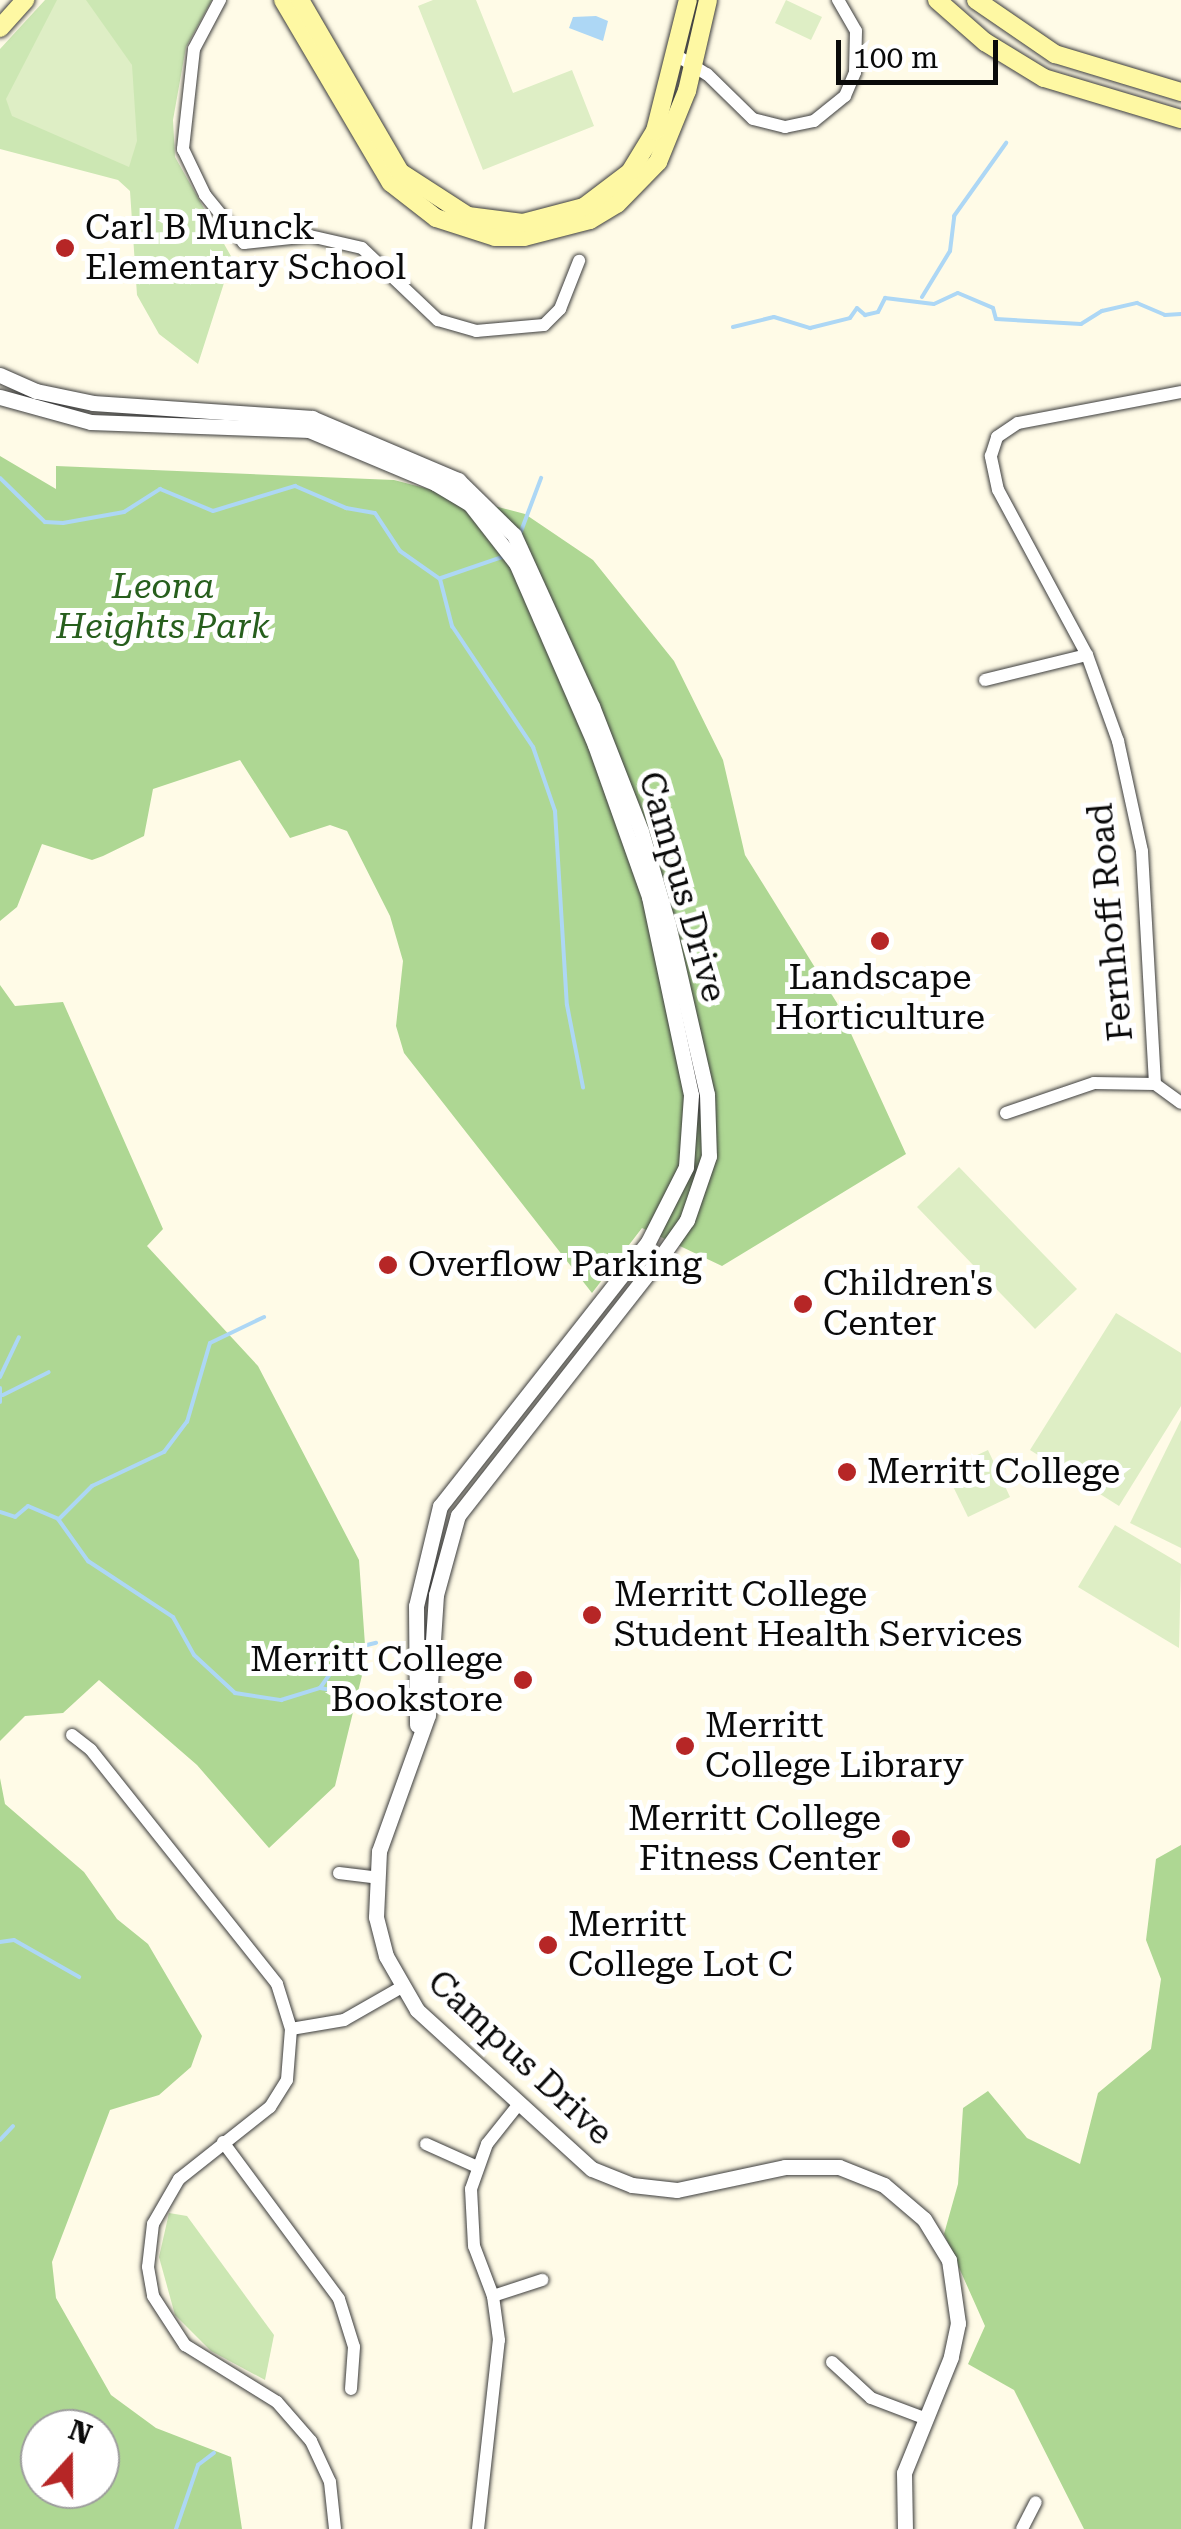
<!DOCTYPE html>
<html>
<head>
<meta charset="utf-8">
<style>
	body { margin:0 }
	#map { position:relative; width:1181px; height:2529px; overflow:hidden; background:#fffbe7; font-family:"Roboto Serif",serif }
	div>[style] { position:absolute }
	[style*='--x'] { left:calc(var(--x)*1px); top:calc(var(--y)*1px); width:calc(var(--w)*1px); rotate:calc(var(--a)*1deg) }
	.green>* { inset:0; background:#cce7b3 }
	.forest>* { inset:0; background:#aed793 }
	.pitch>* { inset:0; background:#deeec5 }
	.water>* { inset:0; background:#add7f5 }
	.stream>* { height:4px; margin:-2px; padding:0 2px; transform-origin:2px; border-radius:2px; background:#add7f5 }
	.roads { filter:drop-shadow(0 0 2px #3d3d3d) drop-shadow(0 0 2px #3d3d3d) }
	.minor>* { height:12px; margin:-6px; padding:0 6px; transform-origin:6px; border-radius:6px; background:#fff }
	.tertiary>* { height:15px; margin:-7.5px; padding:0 7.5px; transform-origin:7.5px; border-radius:7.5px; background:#fff }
	.secondary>* { height:18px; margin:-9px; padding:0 9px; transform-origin:9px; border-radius:9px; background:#fef8a3 }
	.dots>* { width:28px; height:28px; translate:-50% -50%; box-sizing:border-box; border:5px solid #fff; border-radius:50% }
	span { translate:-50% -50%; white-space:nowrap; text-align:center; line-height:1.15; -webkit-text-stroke:10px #fff; paint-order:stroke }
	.poi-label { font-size:35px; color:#0a0a0a }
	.left { translate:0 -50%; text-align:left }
	.right { translate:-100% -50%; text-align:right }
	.park-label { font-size:35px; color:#275f1d; font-style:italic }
	.street-label { font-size:35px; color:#0a0a0a }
	.north { position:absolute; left:20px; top:2409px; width:100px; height:100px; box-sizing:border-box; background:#fff; border:2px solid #9d9d9d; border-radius:50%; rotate:21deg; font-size:28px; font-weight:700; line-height:40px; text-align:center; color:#0a0a0a }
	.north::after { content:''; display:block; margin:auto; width:35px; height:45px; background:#b62626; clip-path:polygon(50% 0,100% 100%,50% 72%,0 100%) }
	.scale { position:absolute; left:836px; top:40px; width:162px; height:45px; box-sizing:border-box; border:5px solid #0a0a0a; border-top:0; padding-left:12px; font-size:30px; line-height:35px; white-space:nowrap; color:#0a0a0a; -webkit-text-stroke:8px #fff; paint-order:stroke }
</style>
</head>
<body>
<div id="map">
	<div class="green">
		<div style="clip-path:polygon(45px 0,212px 0,186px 47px,173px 120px,175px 157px,232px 258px,198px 364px,159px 334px,137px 295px,130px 191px,118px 180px,0 149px,0 49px)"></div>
		<div style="clip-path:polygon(169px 2213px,187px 2216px,274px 2335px,265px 2380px,211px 2351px,175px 2315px,159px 2257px)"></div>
	</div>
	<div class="forest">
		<div style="clip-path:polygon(0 456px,56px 489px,56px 466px,394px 480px,525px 514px,593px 560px,674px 661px,723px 760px,745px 855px,837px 1003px,906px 1154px,722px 1266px,642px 1228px,592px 1293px,404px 1053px,396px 1026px,403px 961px,390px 916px,347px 831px,330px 825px,290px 838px,240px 760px,153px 789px,144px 836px,103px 856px,92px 860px,42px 844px,17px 907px,0 921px)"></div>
		<div style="clip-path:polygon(0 985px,15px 1006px,63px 1002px,163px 1229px,147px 1246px,258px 1366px,359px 1560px,366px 1659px,335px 1786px,269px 1848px,197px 1765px,99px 1680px,63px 1713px,25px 1716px,0 1741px)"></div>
		<div style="clip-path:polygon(evenodd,0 1778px,5px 1804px,84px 1872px,117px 1919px,148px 1944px,202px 2036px,191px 2067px,159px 2095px,110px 2110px,52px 2262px,56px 2298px,111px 2395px,156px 2428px,231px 2457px,242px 2529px,0 2529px,0 1778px,40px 2429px,100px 2429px,100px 2489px,40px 2489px,40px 2429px)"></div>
		<div style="clip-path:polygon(1181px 1845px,1181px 2529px,1084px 2529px,1014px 2390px,968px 2364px,985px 2326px,944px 2234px,958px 2184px,963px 2108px,988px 2091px,1027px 2138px,1080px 2164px,1098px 2093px,1151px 2049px,1161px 1979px,1146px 1940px,1156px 1859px)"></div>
	</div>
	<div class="pitch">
		<div style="clip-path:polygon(57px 0,86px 0,132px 65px,137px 141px,129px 167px,12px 116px,6px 99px)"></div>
		<div style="clip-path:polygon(433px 0,476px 0,513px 93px,572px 70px,594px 126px,483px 170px,418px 6px)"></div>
		<div style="clip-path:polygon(786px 0,822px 17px,811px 40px,775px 23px)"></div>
		<div style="clip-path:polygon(959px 1167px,1077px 1289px,1035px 1329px,917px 1207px)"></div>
		<div style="clip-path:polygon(1116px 1313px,1181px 1353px,1181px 1406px,1119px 1506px,1030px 1450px)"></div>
		<div style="clip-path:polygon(1181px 1420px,1181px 1548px,1130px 1523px)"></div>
		<div style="clip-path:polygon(988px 1450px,1010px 1497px,968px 1517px,945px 1470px)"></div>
		<div style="clip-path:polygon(1115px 1525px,1181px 1564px,1179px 1648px,1078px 1587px)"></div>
	</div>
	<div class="water">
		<div style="clip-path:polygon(596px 16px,608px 21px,603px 41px,569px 28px,573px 17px)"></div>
	</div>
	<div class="stream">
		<div style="--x:922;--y:297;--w:54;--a:-58.7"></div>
		<div style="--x:950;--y:251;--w:35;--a:-83"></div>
		<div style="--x:954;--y:216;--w:90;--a:-54.5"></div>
		<div style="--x:733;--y:327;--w:42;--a:-13.7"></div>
		<div style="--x:774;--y:317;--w:38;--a:17"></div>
		<div style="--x:810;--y:328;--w:41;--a:-14"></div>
		<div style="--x:850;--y:318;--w:12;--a:-55"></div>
		<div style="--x:857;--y:308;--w:11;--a:41"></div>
		<div style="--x:865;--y:315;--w:13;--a:-13"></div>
		<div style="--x:878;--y:312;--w:16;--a:-63"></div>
		<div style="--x:885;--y:298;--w:49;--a:7"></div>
		<div style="--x:934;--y:304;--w:26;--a:-25"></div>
		<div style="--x:958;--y:293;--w:38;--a:23"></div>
		<div style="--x:993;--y:308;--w:11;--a:75"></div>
		<div style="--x:996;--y:319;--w:85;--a:3.4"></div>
		<div style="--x:1081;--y:324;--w:25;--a:-32"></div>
		<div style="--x:1102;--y:311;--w:36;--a:-13"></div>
		<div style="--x:1137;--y:303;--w:30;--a:23"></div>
		<div style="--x:1165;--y:315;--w:16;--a:-4"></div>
		<div style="--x:0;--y:478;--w:63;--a:44.4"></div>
		<div style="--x:45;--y:522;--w:18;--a:3"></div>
		<div style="--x:63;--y:523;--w:62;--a:-10.2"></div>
		<div style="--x:124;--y:512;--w:43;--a:-32.6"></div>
		<div style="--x:160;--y:489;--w:57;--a:22.5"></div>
		<div style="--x:213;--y:511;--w:86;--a:-17"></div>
		<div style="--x:295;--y:486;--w:56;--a:23.3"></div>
		<div style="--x:346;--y:508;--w:29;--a:10"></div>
		<div style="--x:375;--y:513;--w:45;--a:56.7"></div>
		<div style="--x:400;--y:551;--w:49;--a:35"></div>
		<div style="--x:440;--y:579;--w:49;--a:75.7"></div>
		<div style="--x:452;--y:626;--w:146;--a:56.2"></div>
		<div style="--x:533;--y:747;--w:68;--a:71"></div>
		<div style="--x:555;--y:811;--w:194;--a:86.5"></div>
		<div style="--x:567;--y:1005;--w:84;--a:79"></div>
		<div style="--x:520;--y:534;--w:60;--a:-69.4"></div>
		<div style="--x:441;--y:578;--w:65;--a:-19"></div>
		<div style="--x:0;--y:1377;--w:44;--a:-64.6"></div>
		<div style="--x:0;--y:1388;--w:14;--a:90"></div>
		<div style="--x:3;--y:1395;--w:51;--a:-26.6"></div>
		<div style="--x:0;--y:1512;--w:16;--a:18"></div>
		<div style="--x:15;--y:1517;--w:17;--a:-40"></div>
		<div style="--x:28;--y:1506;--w:33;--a:23"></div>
		<div style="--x:58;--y:1519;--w:52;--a:54.5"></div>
		<div style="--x:88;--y:1561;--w:102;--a:33.4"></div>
		<div style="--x:173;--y:1617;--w:43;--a:61.1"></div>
		<div style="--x:194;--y:1655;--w:56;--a:42.8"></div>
		<div style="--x:235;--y:1693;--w:47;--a:8.7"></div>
		<div style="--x:281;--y:1700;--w:41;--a:-17.1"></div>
		<div style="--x:320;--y:1688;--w:28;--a:10"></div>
		<div style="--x:59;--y:1519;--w:47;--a:-45"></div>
		<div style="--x:92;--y:1486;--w:80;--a:-25.3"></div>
		<div style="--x:164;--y:1452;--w:38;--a:-53"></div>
		<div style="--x:187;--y:1422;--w:82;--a:-73.8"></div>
		<div style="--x:210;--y:1343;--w:60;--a:-25.7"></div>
		<div style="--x:320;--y:1688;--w:47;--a:-54.6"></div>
		<div style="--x:347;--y:1650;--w:30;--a:-14"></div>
		<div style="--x:0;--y:1942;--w:14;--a:-8"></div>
		<div style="--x:14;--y:1940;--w:75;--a:29.6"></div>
		<div style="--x:0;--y:2140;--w:19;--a:-47"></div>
		<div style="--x:176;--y:2529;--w:68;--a:-71"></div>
		<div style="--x:198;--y:2465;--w:20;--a:-37"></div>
	</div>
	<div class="roads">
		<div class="minor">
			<div style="--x:220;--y:0;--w:55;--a:118"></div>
			<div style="--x:194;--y:49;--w:101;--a:96.3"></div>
			<div style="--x:183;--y:149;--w:51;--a:64.4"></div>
			<div style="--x:205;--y:195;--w:62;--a:50.9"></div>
			<div style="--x:244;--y:243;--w:66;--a:-6.1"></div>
			<div style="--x:310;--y:236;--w:53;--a:13"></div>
			<div style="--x:362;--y:248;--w:105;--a:43.5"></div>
			<div style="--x:438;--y:320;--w:40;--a:16"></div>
			<div style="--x:476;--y:331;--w:68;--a:-5"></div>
			<div style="--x:544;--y:325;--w:23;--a:-45"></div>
			<div style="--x:560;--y:309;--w:52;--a:-68.4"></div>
			<div style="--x:676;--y:55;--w:36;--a:32"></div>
			<div style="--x:707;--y:74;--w:64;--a:44.4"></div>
			<div style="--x:753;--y:119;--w:33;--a:14"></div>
			<div style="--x:785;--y:127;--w:30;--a:-12"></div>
			<div style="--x:814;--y:121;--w:40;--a:-39"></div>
			<div style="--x:845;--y:96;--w:26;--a:-67"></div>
			<div style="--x:855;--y:72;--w:41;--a:-88.6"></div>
			<div style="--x:856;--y:31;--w:36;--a:-120"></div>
			<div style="--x:985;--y:680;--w:105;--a:-13.8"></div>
			<div style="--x:1155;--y:1084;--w:233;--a:-93.2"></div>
			<div style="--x:1142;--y:851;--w:113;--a:-102.3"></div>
			<div style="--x:1118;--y:741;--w:91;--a:-109.8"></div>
			<div style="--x:1087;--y:655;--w:187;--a:-118.3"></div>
			<div style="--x:998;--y:490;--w:35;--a:-102"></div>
			<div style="--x:991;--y:456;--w:20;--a:-72"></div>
			<div style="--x:997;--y:437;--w:25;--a:-34"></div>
			<div style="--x:1018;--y:423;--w:166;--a:-10.8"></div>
			<div style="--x:1006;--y:1113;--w:93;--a:-18.8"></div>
			<div style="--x:1094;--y:1083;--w:61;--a:0.9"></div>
			<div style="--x:1155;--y:1084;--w:32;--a:36"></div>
			<div style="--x:72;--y:1735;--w:24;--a:38"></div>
			<div style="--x:91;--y:1750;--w:299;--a:51.5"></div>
			<div style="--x:277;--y:1984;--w:47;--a:72.7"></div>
			<div style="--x:291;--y:2029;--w:51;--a:94.5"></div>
			<div style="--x:287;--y:2080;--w:32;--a:122"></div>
			<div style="--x:270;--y:2107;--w:116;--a:141.6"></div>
			<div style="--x:179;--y:2179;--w:52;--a:120"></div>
			<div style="--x:153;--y:2224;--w:43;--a:96.6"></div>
			<div style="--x:148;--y:2267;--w:29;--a:80"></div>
			<div style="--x:153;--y:2296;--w:59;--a:56.9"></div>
			<div style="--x:185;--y:2345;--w:108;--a:31.8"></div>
			<div style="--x:277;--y:2402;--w:52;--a:48.9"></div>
			<div style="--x:311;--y:2441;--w:45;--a:65.1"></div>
			<div style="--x:330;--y:2482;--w:47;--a:83.9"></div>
			<div style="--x:339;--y:1873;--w:35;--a:7"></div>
			<div style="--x:291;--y:2029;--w:54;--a:-9.6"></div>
			<div style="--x:344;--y:2020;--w:64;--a:-29.7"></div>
			<div style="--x:223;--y:2142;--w:195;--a:53.5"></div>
			<div style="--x:339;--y:2299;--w:50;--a:72.6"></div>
			<div style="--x:354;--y:2347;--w:42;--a:94.1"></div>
			<div style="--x:426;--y:2144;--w:54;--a:24.2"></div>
			<div style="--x:493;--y:2296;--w:52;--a:-18.1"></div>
			<div style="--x:832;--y:2362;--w:53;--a:42.7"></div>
			<div style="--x:871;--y:2398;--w:57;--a:20.7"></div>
			<div style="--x:478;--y:2529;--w:190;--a:-83.7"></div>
			<div style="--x:499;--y:2340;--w:44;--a:-97.8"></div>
			<div style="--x:493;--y:2296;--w:53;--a:-110.8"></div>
			<div style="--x:474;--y:2246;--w:57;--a:-93"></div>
			<div style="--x:471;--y:2189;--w:48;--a:-70.4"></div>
			<div style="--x:487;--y:2144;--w:50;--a:-51.5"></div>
			<div style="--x:1022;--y:2529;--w:30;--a:-63"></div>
		</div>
		<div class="tertiary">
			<div style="--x:0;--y:375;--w:39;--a:24"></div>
			<div style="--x:36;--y:391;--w:58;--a:11.9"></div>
			<div style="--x:93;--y:403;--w:220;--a:3.9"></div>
			<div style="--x:312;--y:418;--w:159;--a:23"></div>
			<div style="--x:458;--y:480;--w:78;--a:44.5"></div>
			<div style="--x:514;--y:535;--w:188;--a:65.5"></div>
			<div style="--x:592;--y:706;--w:134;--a:68.6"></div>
			<div style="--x:641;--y:831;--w:97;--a:73.8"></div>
			<div style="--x:668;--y:924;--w:174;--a:77.1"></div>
			<div style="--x:707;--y:1094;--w:62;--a:88.2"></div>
			<div style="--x:709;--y:1156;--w:68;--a:109"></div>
			<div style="--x:687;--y:1220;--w:42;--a:125.2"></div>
			<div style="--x:663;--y:1254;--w:332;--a:128.1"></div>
			<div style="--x:458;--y:1515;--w:83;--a:105.4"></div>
			<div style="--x:436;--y:1595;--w:120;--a:93.8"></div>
			<div style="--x:428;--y:1715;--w:145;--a:109.8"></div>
			<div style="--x:379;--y:1851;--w:66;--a:92.6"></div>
			<div style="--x:376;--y:1917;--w:40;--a:75.6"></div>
			<div style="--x:386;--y:1956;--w:62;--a:60.1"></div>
			<div style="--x:417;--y:2010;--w:236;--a:42.3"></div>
			<div style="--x:592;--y:2169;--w:43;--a:21.8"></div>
			<div style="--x:632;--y:2185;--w:45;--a:6.3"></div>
			<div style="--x:677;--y:2190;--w:110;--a:-12"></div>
			<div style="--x:785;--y:2167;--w:54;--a:0"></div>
			<div style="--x:839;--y:2167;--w:48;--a:21.8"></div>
			<div style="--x:884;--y:2185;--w:52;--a:40.4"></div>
			<div style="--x:924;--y:2219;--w:48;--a:58.6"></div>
			<div style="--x:949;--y:2260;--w:64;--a:81.9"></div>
			<div style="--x:958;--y:2323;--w:35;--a:102"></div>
			<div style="--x:951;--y:2357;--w:125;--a:112.1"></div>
			<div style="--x:904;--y:2473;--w:56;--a:89"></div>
			<div style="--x:0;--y:397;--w:94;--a:15.4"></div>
			<div style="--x:91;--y:422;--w:218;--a:2.1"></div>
			<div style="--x:309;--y:430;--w:137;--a:22.8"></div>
			<div style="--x:435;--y:483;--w:41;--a:31"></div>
			<div style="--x:470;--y:504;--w:75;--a:52.1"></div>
			<div style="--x:516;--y:563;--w:198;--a:66.5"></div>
			<div style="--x:595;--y:745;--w:161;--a:70.4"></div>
			<div style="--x:649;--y:897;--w:202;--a:78"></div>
			<div style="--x:691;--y:1095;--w:72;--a:94"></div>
			<div style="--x:686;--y:1167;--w:84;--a:116.9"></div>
			<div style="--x:648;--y:1242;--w:336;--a:128.2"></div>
			<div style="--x:440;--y:1506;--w:103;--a:103.5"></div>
			<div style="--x:416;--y:1606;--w:119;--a:89.5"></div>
		</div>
		<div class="secondary">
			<div style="--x:283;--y:0;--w:212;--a:59.5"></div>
			<div style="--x:391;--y:183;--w:57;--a:37.9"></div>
			<div style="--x:436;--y:218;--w:62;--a:17.9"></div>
			<div style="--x:495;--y:237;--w:29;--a:0"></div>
			<div style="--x:524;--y:237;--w:68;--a:-14.4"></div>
			<div style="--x:590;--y:220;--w:31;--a:-31"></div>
			<div style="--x:617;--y:204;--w:59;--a:-45.7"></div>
			<div style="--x:658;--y:162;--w:77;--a:-67.8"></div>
			<div style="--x:687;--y:91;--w:93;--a:-77"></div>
			<div style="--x:300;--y:0;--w:199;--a:59.8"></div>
			<div style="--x:400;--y:172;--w:81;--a:32.9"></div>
			<div style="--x:468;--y:216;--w:55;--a:7.3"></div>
			<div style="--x:523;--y:223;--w:63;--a:-14.7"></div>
			<div style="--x:584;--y:207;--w:58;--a:-37.3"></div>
			<div style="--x:630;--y:172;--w:48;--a:-58.6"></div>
			<div style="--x:655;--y:131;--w:135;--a:-75.9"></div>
			<div style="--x:937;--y:0;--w:64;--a:41.2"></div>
			<div style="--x:985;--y:42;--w:69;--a:31.4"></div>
			<div style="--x:1044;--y:78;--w:143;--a:16.7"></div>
			<div style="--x:976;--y:0;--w:96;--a:34.4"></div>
			<div style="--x:1055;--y:54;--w:132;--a:16.8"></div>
			<div style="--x:0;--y:28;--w:38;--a:-48"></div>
		</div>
	</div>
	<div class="dots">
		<div style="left:65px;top:248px;background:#b62626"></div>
		<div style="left:880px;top:941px;background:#b62626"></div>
		<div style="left:388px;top:1265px;background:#b62626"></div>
		<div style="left:803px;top:1304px;background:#b62626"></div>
		<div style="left:847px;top:1472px;background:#b62626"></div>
		<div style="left:592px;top:1615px;background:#b62626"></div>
		<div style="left:523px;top:1680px;background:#b62626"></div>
		<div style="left:685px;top:1746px;background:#b62626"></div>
		<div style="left:901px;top:1839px;background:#b62626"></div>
		<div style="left:548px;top:1945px;background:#b62626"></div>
	</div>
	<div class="poi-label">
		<span class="left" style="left:85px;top:248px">Carl B Munck<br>Elementary School</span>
		<span style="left:880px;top:998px">Landscape<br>Horticulture</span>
		<span class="left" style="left:408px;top:1265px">Overflow Parking</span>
		<span class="left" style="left:823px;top:1304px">Children's<br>Center</span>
		<span class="left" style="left:867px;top:1472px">Merritt College</span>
		<span class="left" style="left:614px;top:1615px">Merritt College<br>Student Health Services</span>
		<span class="right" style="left:503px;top:1680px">Merritt College<br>Bookstore</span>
		<span class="left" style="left:705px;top:1746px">Merritt<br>College Library</span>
		<span class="right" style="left:881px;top:1839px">Merritt College<br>Fitness Center</span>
		<span class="left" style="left:568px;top:1945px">Merritt<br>College Lot C</span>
	</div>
	<div class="park-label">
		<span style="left:163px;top:607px">Leona<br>Heights Park</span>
	</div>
	<div class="street-label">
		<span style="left:682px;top:887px;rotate:74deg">Campus Drive</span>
		<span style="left:1111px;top:922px;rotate:-95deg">Fernhoff Road</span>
		<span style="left:520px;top:2058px;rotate:43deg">Campus Drive</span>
	</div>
	<div class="north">N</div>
	<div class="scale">100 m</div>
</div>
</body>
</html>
